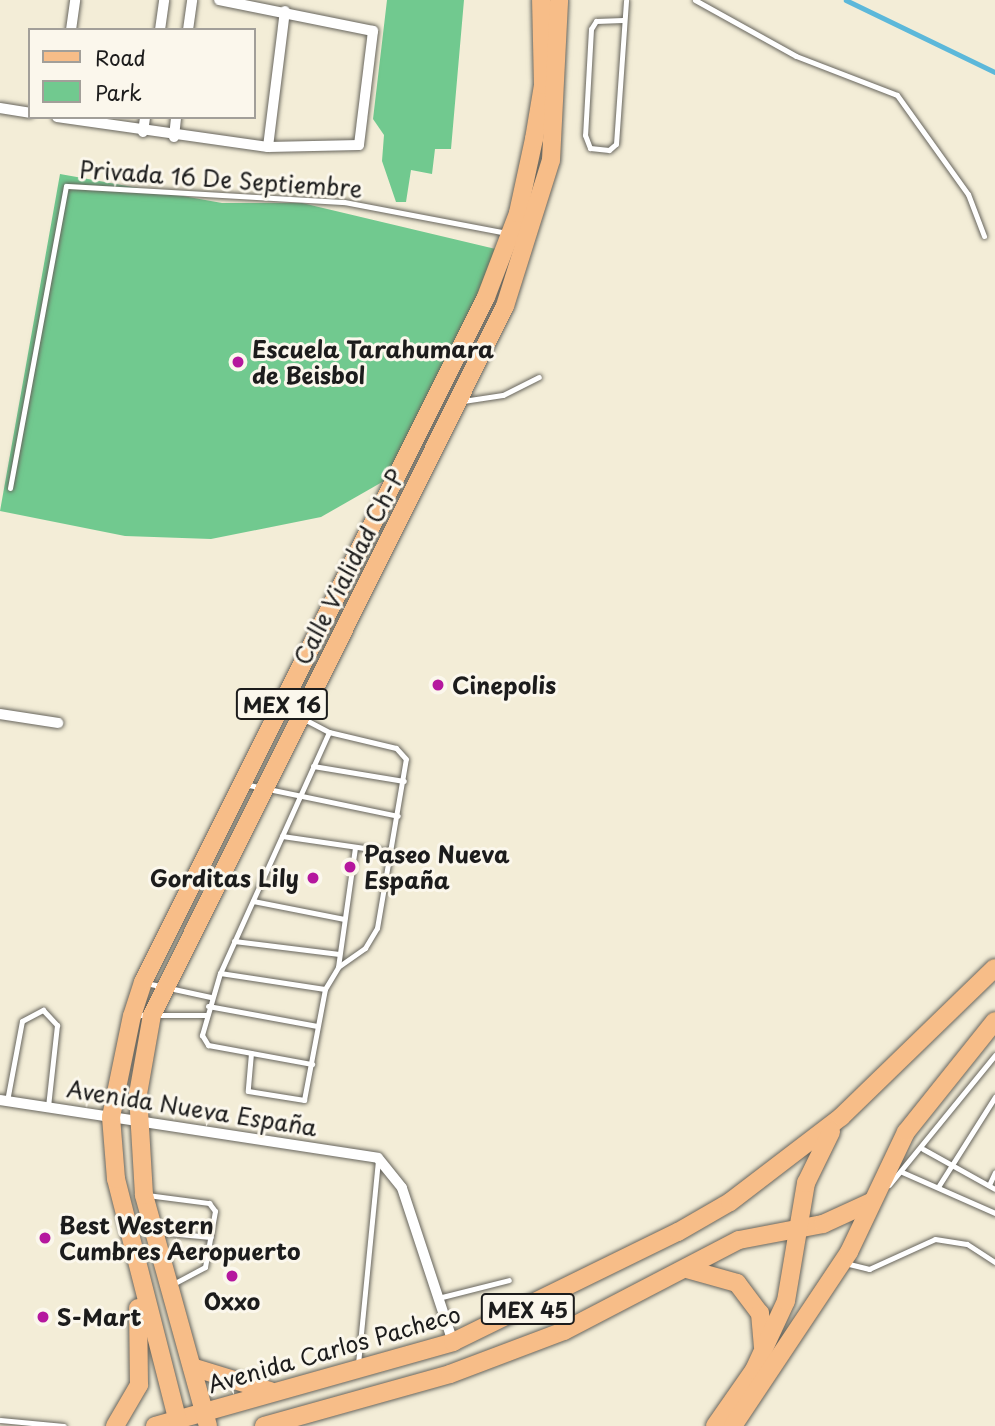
<!DOCTYPE html>
<html>
<head>
<meta charset="utf-8">
<style>
	body { margin:0 }
	#map { position:relative; width:995px; height:1426px; overflow:hidden; background:#f3edd7; font-family:"Playpen Sans",sans-serif }
	div>[style] { position:absolute }
	[style*='--x'] { left:calc(var(--x)*1px); top:calc(var(--y)*1px); width:calc(var(--w)*1px); rotate:calc(var(--a)*1deg) }
	.green>* { inset:0; background:#71c98f }
	.stream>* { height:4.5px; margin:-2.25px; padding:0 2.25px; transform-origin:2.25px; border-radius:2.25px; background:#5cb8da }
	.roads { filter:drop-shadow(0 0 2px #67655d) drop-shadow(0 0 2px #67655d) }
	.lane>* { height:5px; margin:-2.5px; padding:0 2.5px; transform-origin:2.5px; border-radius:2.5px; background:#fff }
	.street>* { height:10px; margin:-5px; padding:0 5px; transform-origin:5px; border-radius:5px; background:#fff }
	.primary>* { height:18px; margin:-9px; padding:0 9px; transform-origin:9px; border-radius:9px; background:#f7bd88 }
	.dots>* { width:19px; height:19px; translate:-50% -50%; box-sizing:border-box; border:4px solid #fbf7ec; border-radius:50% }
	span { translate:-50% -50%; white-space:nowrap; text-align:center; line-height:1.15; -webkit-text-stroke:6px #fbf7ec; paint-order:stroke }
	.shield-label span { padding:2px 5px; background:#fbf7ec; border:2px solid; border-radius:5px; -webkit-text-stroke-width:0 }
	.shield-label { font-size:21px; color:#1c1c1c; font-weight:700 }
	.street-label { font-size:23px; color:#1c1c1c }
	.poi-label { font-size:23px; color:#1c1c1c; font-weight:700 }
	.left { translate:0 -50%; text-align:left }
	.right { translate:-100% -50%; text-align:right }
	.legend { position:absolute; left:28px; top:28px; width:228px; height:91px; box-sizing:border-box; background:#fbf7ec; border:2px solid #a29f99; margin:0; padding:9px 12px; list-style:none; font-size:21px; color:#1c1c1c }
	.legend li { display:flex; align-items:center; gap:14px; height:35px }
	.legend b { width:35px; border:2px solid #a29f99 }
</style>
</head>
<body>
<div id="map">
	<div class="green">
		<div style="clip-path:polygon(387px 0,464px 0,451px 149px,435px 149px,432px 174px,411px 170px,406px 202px,396px 202px,382px 161px,384px 135px,373px 119px)"></div>
		<div style="clip-path:polygon(60px 174px,222px 203px,302px 203px,504px 251px,398px 473px,321px 517px,211px 539px,125px 536px,0 511px)"></div>
	</div>
	<div class="stream">
		<div style="--x:846;--y:0;--w:165;--a:25.8"></div>
	</div>
	<div class="roads">
		<div class="lane">
			<div style="--x:695;--y:0;--w:115;--a:29"></div>
			<div style="--x:796;--y:56;--w:108;--a:21.1"></div>
			<div style="--x:897;--y:95;--w:122;--a:54.4"></div>
			<div style="--x:968;--y:194;--w:45;--a:69.1"></div>
			<div style="--x:623;--y:20;--w:27;--a:178"></div>
			<div style="--x:596;--y:21;--w:9;--a:122"></div>
			<div style="--x:591;--y:29;--w:106;--a:93.2"></div>
			<div style="--x:585;--y:135;--w:14;--a:69"></div>
			<div style="--x:590;--y:148;--w:19;--a:6"></div>
			<div style="--x:609;--y:150;--w:9;--a:-41"></div>
			<div style="--x:616;--y:144;--w:144;--a:-86"></div>
			<div style="--x:463;--y:401;--w:40;--a:-8.5"></div>
			<div style="--x:503;--y:395;--w:40;--a:-26.6"></div>
			<div style="--x:10;--y:488;--w:307;--a:-79.5"></div>
			<div style="--x:66;--y:186;--w:278;--a:3.3"></div>
			<div style="--x:344;--y:202;--w:166;--a:10.8"></div>
			<div style="--x:285;--y:709;--w:50;--a:27.6"></div>
			<div style="--x:329;--y:732;--w:265;--a:114.3"></div>
			<div style="--x:220;--y:973;--w:65;--a:106.2"></div>
			<div style="--x:202;--y:1035;--w:12;--a:59"></div>
			<div style="--x:208;--y:1045;--w:106;--a:10.4"></div>
			<div style="--x:313;--y:766;--w:92;--a:9.4"></div>
			<div style="--x:244;--y:784;--w:157;--a:11.7"></div>
			<div style="--x:282;--y:836;--w:111;--a:8.3"></div>
			<div style="--x:253;--y:901;--w:93;--a:11.2"></div>
			<div style="--x:234;--y:941;--w:106;--a:7.1"></div>
			<div style="--x:338;--y:967;--w:121;--a:-81.9"></div>
			<div style="--x:220;--y:973;--w:106;--a:8.7"></div>
			<div style="--x:146;--y:983;--w:66;--a:12.3"></div>
			<div style="--x:208;--y:1006;--w:111;--a:10.4"></div>
			<div style="--x:135;--y:1015;--w:71;--a:0"></div>
			<div style="--x:251;--y:1053;--w:38;--a:95"></div>
			<div style="--x:248;--y:1091;--w:57;--a:9.1"></div>
			<div style="--x:304;--y:1100;--w:113;--a:-79.3"></div>
			<div style="--x:325;--y:989;--w:26;--a:-59"></div>
			<div style="--x:338;--y:967;--w:33;--a:-35"></div>
			<div style="--x:365;--y:948;--w:23;--a:-59"></div>
			<div style="--x:377;--y:928;--w:171;--a:-80.3"></div>
			<div style="--x:406;--y:759;--w:15;--a:-132"></div>
			<div style="--x:396;--y:748;--w:69;--a:-166.6"></div>
			<div style="--x:7;--y:1101;--w:81;--a:-79.4"></div>
			<div style="--x:22;--y:1021;--w:24;--a:-28"></div>
			<div style="--x:43;--y:1010;--w:21;--a:47"></div>
			<div style="--x:57;--y:1025;--w:81;--a:96.3"></div>
			<div style="--x:923;--y:1149;--w:82;--a:29.1"></div>
			<div style="--x:902;--y:1172;--w:102;--a:23.8"></div>
			<div style="--x:889;--y:1185;--w:168;--a:-50.8"></div>
			<div style="--x:989;--y:1185;--w:14;--a:-65"></div>
			<div style="--x:938;--y:1187;--w:107;--a:-57.7"></div>
			<div style="--x:147;--y:1195;--w:63;--a:7.4"></div>
			<div style="--x:209;--y:1203;--w:10;--a:53"></div>
			<div style="--x:215;--y:1211;--w:57;--a:100.1"></div>
			<div style="--x:205;--y:1267;--w:38;--a:152"></div>
			<div style="--x:158;--y:1232;--w:53;--a:5.4"></div>
			<div style="--x:845;--y:1263;--w:25;--a:14"></div>
			<div style="--x:869;--y:1269;--w:72;--a:-24.4"></div>
			<div style="--x:935;--y:1239;--w:32;--a:9"></div>
			<div style="--x:967;--y:1244;--w:33;--a:33"></div>
			<div style="--x:438;--y:1298;--w:73;--a:-14.2"></div>
			<div style="--x:358;--y:1364;--w:204;--a:-84.4"></div>
			<div style="--x:0;--y:1420;--w:64;--a:5.4"></div>
		</div>
		<div class="street">
			<div style="--x:71;--y:30;--w:30;--a:-82"></div>
			<div style="--x:160;--y:30;--w:30;--a:-82"></div>
			<div style="--x:188;--y:30;--w:30;--a:-82"></div>
			<div style="--x:0;--y:108;--w:30;--a:9"></div>
			<div style="--x:57;--y:117;--w:213;--a:8.1"></div>
			<div style="--x:268;--y:147;--w:91;--a:-1.3"></div>
			<div style="--x:359;--y:145;--w:115;--a:-83"></div>
			<div style="--x:373;--y:31;--w:157;--a:-168.6"></div>
			<div style="--x:143;--y:132;--w:15;--a:-82"></div>
			<div style="--x:174;--y:137;--w:20;--a:-84"></div>
			<div style="--x:268;--y:147;--w:137;--a:-82.9"></div>
			<div style="--x:0;--y:714;--w:59;--a:8.8"></div>
			<div style="--x:0;--y:1100;--w:382;--a:8.7"></div>
			<div style="--x:378;--y:1158;--w:38;--a:51"></div>
			<div style="--x:402;--y:1188;--w:162;--a:71.7"></div>
		</div>
		<div class="primary">
			<div style="--x:687;--y:1269;--w:52;--a:15.6"></div>
			<div style="--x:737;--y:1283;--w:38;--a:53"></div>
			<div style="--x:760;--y:1313;--w:34;--a:85"></div>
			<div style="--x:192;--y:1367;--w:82;--a:17.1"></div>
			<div style="--x:115;--y:1426;--w:48;--a:-59.7"></div>
			<div style="--x:139;--y:1385;--w:77;--a:-90.7"></div>
			<div style="--x:155;--y:1426;--w:310;--a:-15.7"></div>
			<div style="--x:453;--y:1342;--w:250;--a:-26.1"></div>
			<div style="--x:678;--y:1232;--w:60;--a:-30"></div>
			<div style="--x:730;--y:1202;--w:140;--a:-37.4"></div>
			<div style="--x:841;--y:1117;--w:214;--a:-44.1"></div>
			<div style="--x:179;--y:1426;--w:255;--a:-104.3"></div>
			<div style="--x:116;--y:1179;--w:62;--a:-94.6"></div>
			<div style="--x:111;--y:1117;--w:103;--a:-78.3"></div>
			<div style="--x:132;--y:1016;--w:36;--a:-72"></div>
			<div style="--x:143;--y:982;--w:766;--a:-63.4"></div>
			<div style="--x:486;--y:297;--w:90;--a:-69.1"></div>
			<div style="--x:518;--y:213;--w:76;--a:-77.8"></div>
			<div style="--x:534;--y:139;--w:55;--a:-80.5"></div>
			<div style="--x:543;--y:85;--w:85;--a:-91.3"></div>
			<div style="--x:208;--y:1426;--w:240;--a:-105.5"></div>
			<div style="--x:144;--y:1195;--w:101;--a:-93.4"></div>
			<div style="--x:138;--y:1094;--w:80;--a:-80"></div>
			<div style="--x:152;--y:1015;--w:792;--a:-63.53"></div>
			<div style="--x:505;--y:306;--w:153;--a:-72.5"></div>
			<div style="--x:551;--y:160;--w:160;--a:-87.1"></div>
			<div style="--x:264;--y:1426;--w:193;--a:-15.6"></div>
			<div style="--x:450;--y:1374;--w:122;--a:-20.7"></div>
			<div style="--x:564;--y:1331;--w:197;--a:-27.5"></div>
			<div style="--x:739;--y:1240;--w:86;--a:-10.8"></div>
			<div style="--x:823;--y:1224;--w:53;--a:-24.6"></div>
			<div style="--x:715;--y:1426;--w:68;--a:-55.1"></div>
			<div style="--x:754;--y:1370;--w:76;--a:-65.1"></div>
			<div style="--x:786;--y:1301;--w:120;--a:-80.4"></div>
			<div style="--x:806;--y:1183;--w:57;--a:-63.9"></div>
			<div style="--x:733;--y:1426;--w:209;--a:-56.3"></div>
			<div style="--x:849;--y:1252;--w:133;--a:-64.6"></div>
			<div style="--x:906;--y:1132;--w:142;--a:-51.3"></div>
		</div>
	</div>
	<div class="dots">
		<div style="left:238px;top:362px;background:#b5179e"></div>
		<div style="left:438px;top:685px;background:#b5179e"></div>
		<div style="left:350px;top:867px;background:#b5179e"></div>
		<div style="left:313px;top:878px;background:#b5179e"></div>
		<div style="left:45px;top:1238px;background:#b5179e"></div>
		<div style="left:232px;top:1276px;background:#b5179e"></div>
		<div style="left:43px;top:1317px;background:#b5179e"></div>
	</div>
	<div class="shield-label">
		<span style="left:282px;top:704px">MEX 16</span>
		<span style="left:528px;top:1309px">MEX 45</span>
	</div>
	<div class="street-label">
		<span style="left:221px;top:179px;rotate:4deg">Privada 16 De Septiembre</span>
		<span style="left:349px;top:567px;rotate:-63deg">Calle Vialidad Ch-P</span>
		<span style="left:192px;top:1108px;rotate:9deg">Avenida Nueva España</span>
		<span style="left:334px;top:1349px;rotate:-16deg">Avenida Carlos Pacheco</span>
	</div>
	<div class="poi-label">
		<span class="left" style="left:252px;top:362px">Escuela Tarahumara<br>de Beisbol</span>
		<span class="left" style="left:452px;top:685px">Cinepolis</span>
		<span class="left" style="left:364px;top:867px">Paseo Nueva<br>España</span>
		<span class="right" style="left:299px;top:878px">Gorditas Lily</span>
		<span class="left" style="left:59px;top:1238px">Best Western<br>Cumbres Aeropuerto</span>
		<span style="left:232px;top:1301px">Oxxo</span>
		<span class="left" style="left:57px;top:1317px">S-Mart</span>
	</div>
	<ul class="legend">
	<li><b style="height:9px;background:#f7bd88"></b>Road</li>
	<li><b style="height:19px;background:#71c98f"></b>Park</li>
	</ul>
</div>
</body>
</html>
